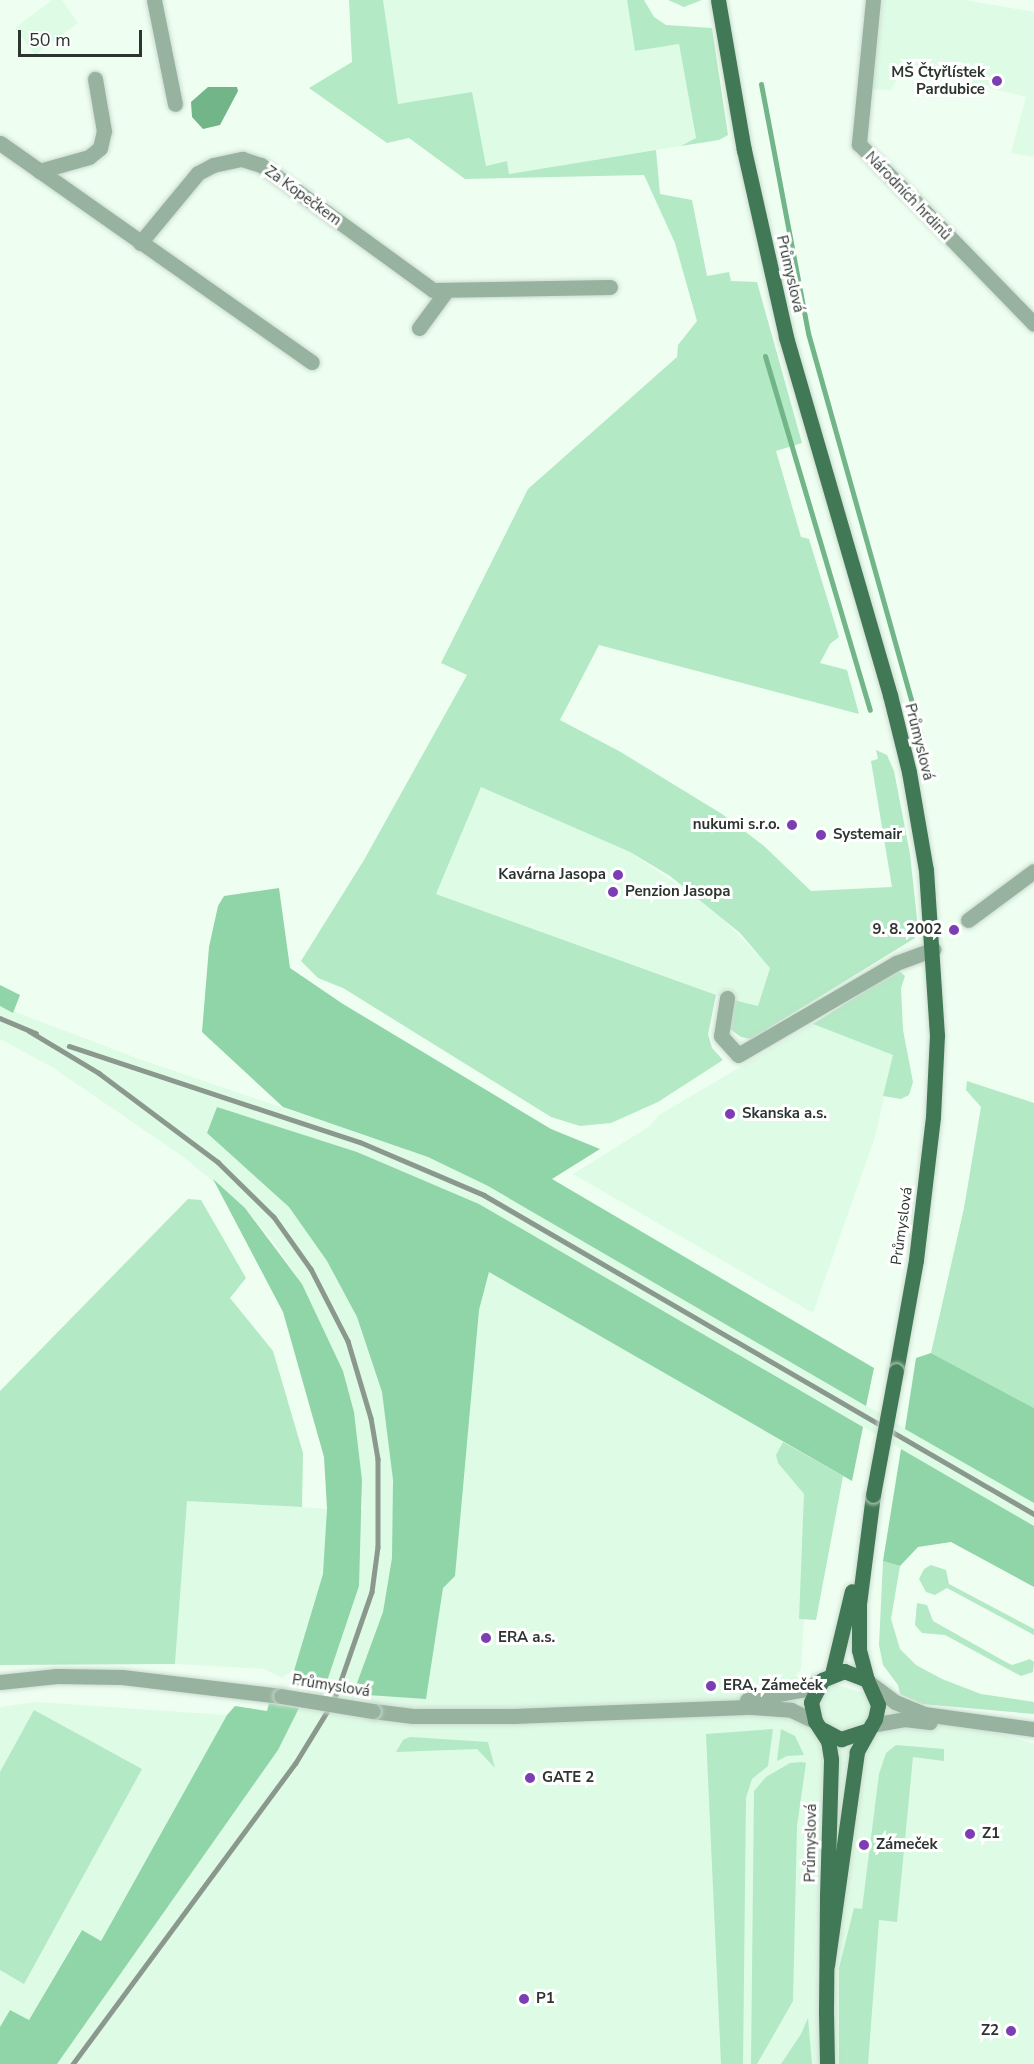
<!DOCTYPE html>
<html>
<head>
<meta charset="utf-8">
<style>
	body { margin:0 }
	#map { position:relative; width:1034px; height:2064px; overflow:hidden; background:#eefff2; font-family:"Nunito Sans",sans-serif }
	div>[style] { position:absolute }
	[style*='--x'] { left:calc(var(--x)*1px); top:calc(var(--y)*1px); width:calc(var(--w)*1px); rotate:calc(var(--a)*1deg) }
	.built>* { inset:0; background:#defbe6 }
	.green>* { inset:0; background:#b3e9c4 }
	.forest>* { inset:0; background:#90d5a7 }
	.water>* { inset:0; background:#72b589 }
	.stream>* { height:5px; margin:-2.5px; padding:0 2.5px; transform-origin:2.5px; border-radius:2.5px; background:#72b589 }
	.roads { filter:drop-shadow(0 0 2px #cbdbcf) drop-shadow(0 0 2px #cbdbcf) }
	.minor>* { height:15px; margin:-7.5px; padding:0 7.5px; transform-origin:7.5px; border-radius:7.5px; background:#97b39f }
	.major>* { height:15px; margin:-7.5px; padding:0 7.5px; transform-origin:7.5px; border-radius:7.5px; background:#417855 }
	.rail>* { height:4.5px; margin:-2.25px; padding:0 2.25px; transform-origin:2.25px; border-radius:2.25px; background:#8b988e }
	.bridges { filter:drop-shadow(0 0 2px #cbdbcf) drop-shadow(0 0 2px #cbdbcf) }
	.minor-bridge>* { height:15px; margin:-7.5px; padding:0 7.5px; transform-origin:7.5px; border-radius:7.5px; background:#97b39f }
	.major-bridge>* { height:15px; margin:-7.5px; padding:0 7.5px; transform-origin:7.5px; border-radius:7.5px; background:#417855 }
	.dots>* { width:16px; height:16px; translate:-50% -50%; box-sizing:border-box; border:3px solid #fff; border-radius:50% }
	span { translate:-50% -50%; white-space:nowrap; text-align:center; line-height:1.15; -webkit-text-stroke:6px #fff; paint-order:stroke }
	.poi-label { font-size:15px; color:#2c352f; font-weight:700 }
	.right { translate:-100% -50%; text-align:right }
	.left { translate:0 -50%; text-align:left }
	.street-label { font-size:15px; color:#2c352f }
	.scale { position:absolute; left:18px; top:30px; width:124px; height:27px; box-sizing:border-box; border:3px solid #2c352f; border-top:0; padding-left:8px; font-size:18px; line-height:21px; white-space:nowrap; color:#2c352f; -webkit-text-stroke:4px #fff; paint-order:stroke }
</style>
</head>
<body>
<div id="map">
	<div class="built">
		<div style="clip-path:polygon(52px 0,62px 0,78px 23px,35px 55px,15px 28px)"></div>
		<div style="clip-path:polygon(382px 0,627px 0,635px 51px,679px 44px,696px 139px,681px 146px,509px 174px,507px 161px,486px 166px,398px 104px)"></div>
		<div style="clip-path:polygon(883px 0,965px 0,1034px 12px,1034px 157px,1011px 153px,1026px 97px,902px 67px,891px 91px,872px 89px)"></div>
		<div style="clip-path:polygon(481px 787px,630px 852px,713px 909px,770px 967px,758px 1006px,707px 993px,436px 894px)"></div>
		<div style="clip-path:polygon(0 1006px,139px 1059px,428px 1157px,488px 1186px,1034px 1503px,1034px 1526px,479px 1204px,357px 1152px,216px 1108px,252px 1170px,289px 1207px,327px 1261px,357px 1317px,382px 1392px,391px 1445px,394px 1513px,479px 1310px,489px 1272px,843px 1476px,816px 1620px,804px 1619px,801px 1670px,797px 1673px,1034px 1744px,1034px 2064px,57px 2064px,278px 1750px,315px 1676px,294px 1670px,282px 1678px,264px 1669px,175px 1664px,187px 1500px,363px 1511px,362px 1480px,354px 1412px,343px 1371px,302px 1284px,275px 1244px,245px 1208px,182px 1156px,52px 1067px,0 1039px)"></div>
		<div style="clip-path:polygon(813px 1024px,894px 1055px,875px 1137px,813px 1313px,573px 1174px,650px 1126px,659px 1115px)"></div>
		<div style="clip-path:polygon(36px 1702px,227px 1715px,100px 1942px,81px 1930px,29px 2020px,10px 2010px,0 2027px,0 1707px)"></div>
	</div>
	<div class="green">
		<div style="clip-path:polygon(349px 0,383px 0,398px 104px,472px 92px,486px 166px,507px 161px,509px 174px,656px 150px,660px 194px,692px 200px,707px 276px,729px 272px,731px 281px,757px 282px,802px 443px,776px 451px,801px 537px,809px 539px,839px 637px,830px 644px,820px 663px,847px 670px,859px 714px,599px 645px,560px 720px,619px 751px,722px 814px,764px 846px,811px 891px,892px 887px,871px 761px,878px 759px,876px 750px,887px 755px,894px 771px,910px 854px,917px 919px,915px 938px,751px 1039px,741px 1037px,730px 1029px,734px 1000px,758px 1006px,770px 968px,740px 933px,670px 876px,630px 852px,481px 787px,436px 894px,716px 995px,708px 1034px,712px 1048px,723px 1060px,658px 1102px,611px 1123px,580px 1126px,551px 1117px,343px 988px,318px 978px,301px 961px,364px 860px,467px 675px,441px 663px,528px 489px,677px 357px,678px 345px,697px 321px,675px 243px,644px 175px,465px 179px,409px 138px,387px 143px,309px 88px,352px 62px)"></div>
		<div style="clip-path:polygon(627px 0,644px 0,654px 17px,666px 25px,712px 28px,728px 135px,719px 140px,681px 146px,696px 138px,679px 44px,635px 51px)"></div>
		<div style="clip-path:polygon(668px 0,702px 0,684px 7px)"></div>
		<div style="clip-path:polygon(898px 970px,905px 976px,901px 988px,903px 1030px,913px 1082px,909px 1095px,901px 1099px,883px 1096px,893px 1055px,813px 1024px)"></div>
		<div style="clip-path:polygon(967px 1081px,1034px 1103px,1034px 1408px,931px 1353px,964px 1208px,981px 1107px,966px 1090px)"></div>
		<div style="clip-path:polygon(188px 1199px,201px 1200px,246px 1278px,230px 1298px,273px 1351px,303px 1453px,302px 1507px,187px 1501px,175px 1664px,0 1665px,0 1391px)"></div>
		<div style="clip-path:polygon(783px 1442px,843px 1476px,816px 1620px,799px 1619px,804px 1494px,778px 1463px,776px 1455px)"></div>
		<div style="clip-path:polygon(883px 1561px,900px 1566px,891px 1619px,900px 1649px,916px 1665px,942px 1679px,981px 1694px,1034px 1702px,1034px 1714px,922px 1704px,900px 1694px,898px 1685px,883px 1665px,879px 1645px)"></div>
		<div style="clip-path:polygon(931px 1565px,946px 1570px,949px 1584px,1034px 1629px,1034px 1635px,947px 1588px,935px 1595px,926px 1592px,919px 1579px,924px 1569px)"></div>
		<div style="clip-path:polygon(917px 1603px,927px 1605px,933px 1621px,1004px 1661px,1012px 1665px,1030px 1659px,1034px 1662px,1033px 1672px,1021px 1676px,945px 1635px,922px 1633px,915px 1625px)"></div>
		<div style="clip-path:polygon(34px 1710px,142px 1769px,24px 1984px,0 1970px,0 1772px)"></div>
		<div style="clip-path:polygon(773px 1729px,768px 1766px,752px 1779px,746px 1798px,743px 2064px,721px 2064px,706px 1734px)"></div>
		<div style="clip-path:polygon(781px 1729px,795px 1736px,804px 1755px,787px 1756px,777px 1761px)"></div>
		<div style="clip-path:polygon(410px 1737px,488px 1742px,495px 1768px,477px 1749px,396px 1752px,403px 1740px)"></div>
		<div style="clip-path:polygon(896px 1745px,944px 1749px,944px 1761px,913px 1757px,897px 1922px,879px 1920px,868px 2064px,839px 2064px,839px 1968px,854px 1908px,862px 1909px,879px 1774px,886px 1753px)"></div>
		<div style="clip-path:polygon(802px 1762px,806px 1763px,797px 1826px,793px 2001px,757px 2064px,751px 2064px,754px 1791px,766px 1777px,790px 1763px)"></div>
		<div style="clip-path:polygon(808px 2018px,812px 2064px,781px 2064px,801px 2034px)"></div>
	</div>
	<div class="forest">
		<div style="clip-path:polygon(279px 888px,290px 968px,343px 1004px,551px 1129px,600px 1149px,552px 1179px,874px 1368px,866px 1406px,488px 1186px,428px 1157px,283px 1107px,202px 1032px,209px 947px,218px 906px,224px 896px)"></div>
		<div style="clip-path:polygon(0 985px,20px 995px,13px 1013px,0 1006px)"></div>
		<div style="clip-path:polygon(217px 1107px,357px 1152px,479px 1204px,863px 1427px,852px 1481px,489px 1272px,479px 1310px,455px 1576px,443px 1588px,426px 1699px,353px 1694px,383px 1612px,392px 1558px,393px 1480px,382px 1392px,357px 1317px,327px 1261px,289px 1207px,207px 1133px)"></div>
		<div style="clip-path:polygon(213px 1179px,245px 1208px,302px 1284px,343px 1371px,354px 1412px,362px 1480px,359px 1586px,324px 1690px,290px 1684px,323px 1574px,327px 1509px,324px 1457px,283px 1312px)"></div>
		<div style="clip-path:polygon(931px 1353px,1034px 1408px,1034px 1503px,905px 1429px,916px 1358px)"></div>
		<div style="clip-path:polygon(901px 1449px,1034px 1526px,1034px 1587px,951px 1542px,918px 1547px,900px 1566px,883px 1561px)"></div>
		<div style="clip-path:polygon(269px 1703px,299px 1708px,278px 1750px,57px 2064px,0 2064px,0 2027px,10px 2010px,29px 2020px,82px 1930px,101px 1941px,227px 1715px,235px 1706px,267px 1711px)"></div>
	</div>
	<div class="water">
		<div style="clip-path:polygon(208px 87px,237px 87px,238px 91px,220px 125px,203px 129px,192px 117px,191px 102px)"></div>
	</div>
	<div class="stream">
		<div style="--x:761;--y:84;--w:253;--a:79.3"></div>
		<div style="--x:808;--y:333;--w:419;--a:74.3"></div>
		<div style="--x:765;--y:356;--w:369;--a:73.5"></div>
	</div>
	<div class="roads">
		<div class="minor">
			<div style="--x:154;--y:0;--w:106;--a:78.6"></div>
			<div style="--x:873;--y:0;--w:145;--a:95.6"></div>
			<div style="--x:859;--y:144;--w:251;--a:45.8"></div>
			<div style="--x:0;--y:143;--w:381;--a:35.1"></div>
			<div style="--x:39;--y:171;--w:52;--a:-15.6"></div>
			<div style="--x:89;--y:157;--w:14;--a:-39"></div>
			<div style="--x:100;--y:148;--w:17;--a:-77"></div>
			<div style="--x:104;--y:131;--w:53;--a:-99.8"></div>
			<div style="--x:140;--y:243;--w:91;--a:-50.4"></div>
			<div style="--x:198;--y:173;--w:17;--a:-28"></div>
			<div style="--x:213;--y:165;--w:30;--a:-12"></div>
			<div style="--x:242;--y:159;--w:20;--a:18"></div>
			<div style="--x:261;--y:165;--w:213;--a:36"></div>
			<div style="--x:433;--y:290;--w:177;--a:-1"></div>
			<div style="--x:419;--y:328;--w:47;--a:-53.6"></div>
			<div style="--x:968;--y:920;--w:82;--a:-36.6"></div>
			<div style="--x:727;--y:998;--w:38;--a:99"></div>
			<div style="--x:721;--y:1036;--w:25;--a:48"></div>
			<div style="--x:738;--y:1055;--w:183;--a:-30.2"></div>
			<div style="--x:896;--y:963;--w:40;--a:-20.2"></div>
			<div style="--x:0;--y:1682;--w:57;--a:-6"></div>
			<div style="--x:57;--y:1676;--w:65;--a:0.9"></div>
			<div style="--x:122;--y:1677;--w:160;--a:6.8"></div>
			<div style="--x:871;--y:1684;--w:30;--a:37"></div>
			<div style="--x:895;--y:1702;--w:31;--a:22"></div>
			<div style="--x:924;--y:1714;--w:111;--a:7.8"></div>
			<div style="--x:747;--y:1700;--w:55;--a:-10.5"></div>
			<div style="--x:801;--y:1690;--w:23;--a:-25"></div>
			<div style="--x:373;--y:1711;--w:40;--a:7.1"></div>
			<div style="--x:413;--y:1716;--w:100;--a:0"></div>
			<div style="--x:513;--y:1716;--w:239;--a:-2.2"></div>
			<div style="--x:752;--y:1707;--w:39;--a:4"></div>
			<div style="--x:791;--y:1710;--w:26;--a:25"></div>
			<div style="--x:871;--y:1725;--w:34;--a:-10"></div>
			<div style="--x:904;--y:1719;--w:26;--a:7"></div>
		</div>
		<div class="major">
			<div style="--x:718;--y:0;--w:152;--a:80.2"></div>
			<div style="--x:744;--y:150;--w:192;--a:77.3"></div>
			<div style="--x:786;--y:337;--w:373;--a:73.8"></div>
			<div style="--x:890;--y:695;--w:79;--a:76.1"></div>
			<div style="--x:909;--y:772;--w:99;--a:80.2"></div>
			<div style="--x:926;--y:870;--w:165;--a:86.2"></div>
			<div style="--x:937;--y:1035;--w:82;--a:92.8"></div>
			<div style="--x:933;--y:1117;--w:144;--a:96.8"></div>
			<div style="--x:916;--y:1260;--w:113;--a:100.2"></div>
			<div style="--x:832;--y:1674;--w:85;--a:-76.5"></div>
			<div style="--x:867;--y:1680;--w:31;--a:-105"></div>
			<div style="--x:859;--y:1650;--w:46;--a:-90"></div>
			<div style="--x:859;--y:1604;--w:110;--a:-82.7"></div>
			<div style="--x:820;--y:1728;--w:24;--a:28"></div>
			<div style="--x:841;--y:1739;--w:26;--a:-18"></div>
			<div style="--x:827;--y:2064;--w:53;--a:-91.1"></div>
			<div style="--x:826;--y:2011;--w:115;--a:-89.5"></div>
			<div style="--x:827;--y:1896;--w:137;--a:-88.3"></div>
			<div style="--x:831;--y:1759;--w:18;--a:-99"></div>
			<div style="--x:828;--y:1741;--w:24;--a:-123"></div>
			<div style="--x:815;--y:1721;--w:19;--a:-102"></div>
			<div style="--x:811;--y:1702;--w:25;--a:-63"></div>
			<div style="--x:822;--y:1680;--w:24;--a:-22"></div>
			<div style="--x:844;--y:1671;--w:25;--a:21"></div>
			<div style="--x:867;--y:1680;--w:27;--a:66"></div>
			<div style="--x:878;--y:1705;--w:14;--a:102"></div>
			<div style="--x:875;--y:1719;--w:38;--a:119"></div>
			<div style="--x:857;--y:1752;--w:215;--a:98"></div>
		</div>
	</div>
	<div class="rail">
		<div style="--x:0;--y:1018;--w:39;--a:23"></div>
		<div style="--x:29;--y:1031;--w:82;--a:31"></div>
		<div style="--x:99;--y:1073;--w:149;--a:36.8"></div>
		<div style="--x:218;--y:1162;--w:78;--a:44.5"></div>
		<div style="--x:274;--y:1217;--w:64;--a:54.6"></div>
		<div style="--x:311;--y:1269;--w:81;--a:62.8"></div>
		<div style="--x:348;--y:1341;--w:80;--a:73.4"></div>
		<div style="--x:371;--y:1418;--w:42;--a:80.3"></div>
		<div style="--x:378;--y:1459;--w:88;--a:90"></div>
		<div style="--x:378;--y:1547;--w:45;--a:97.6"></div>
		<div style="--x:372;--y:1592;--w:115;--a:109.2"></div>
		<div style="--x:334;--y:1701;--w:73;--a:121.5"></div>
		<div style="--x:296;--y:1763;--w:375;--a:126.5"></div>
		<div style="--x:69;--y:1046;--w:306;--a:18.3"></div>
		<div style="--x:360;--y:1142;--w:135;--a:23.1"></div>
		<div style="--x:484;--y:1195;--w:636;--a:30.11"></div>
	</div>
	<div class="bridges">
		<div class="minor-bridge">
			<div style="--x:281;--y:1696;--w:93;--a:9.3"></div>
		</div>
		<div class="major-bridge">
			<div style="--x:873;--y:1495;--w:126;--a:-79.5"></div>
		</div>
	</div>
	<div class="dots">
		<div style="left:997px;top:81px;background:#7b3eb3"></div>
		<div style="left:792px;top:825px;background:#7b3eb3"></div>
		<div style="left:821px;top:835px;background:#7b3eb3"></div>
		<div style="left:618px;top:875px;background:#7b3eb3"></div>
		<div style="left:613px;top:892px;background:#7b3eb3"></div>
		<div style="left:954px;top:930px;background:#7b3eb3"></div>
		<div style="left:730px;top:1114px;background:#7b3eb3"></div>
		<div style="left:486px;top:1638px;background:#7b3eb3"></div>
		<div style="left:711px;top:1686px;background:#7b3eb3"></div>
		<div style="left:530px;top:1778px;background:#7b3eb3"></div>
		<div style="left:970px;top:1834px;background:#7b3eb3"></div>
		<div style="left:864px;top:1845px;background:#7b3eb3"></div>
		<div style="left:524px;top:1999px;background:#7b3eb3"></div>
		<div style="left:1011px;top:2031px;background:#7b3eb3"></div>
	</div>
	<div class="poi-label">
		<span class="right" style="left:985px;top:81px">MŠ Čtyřlístek<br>Pardubice</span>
		<span class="right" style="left:780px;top:825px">nukumi s.r.o.</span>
		<span class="left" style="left:833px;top:835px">Systemair</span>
		<span class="right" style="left:606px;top:875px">Kavárna Jasopa</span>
		<span class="left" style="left:625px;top:892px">Penzion Jasopa</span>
		<span class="right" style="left:942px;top:930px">9. 8. 2002</span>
		<span class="left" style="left:742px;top:1114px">Skanska a.s.</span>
		<span class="left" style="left:498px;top:1638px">ERA a.s.</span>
		<span class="left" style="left:723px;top:1686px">ERA, Zámeček</span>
		<span class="left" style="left:542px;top:1778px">GATE 2</span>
		<span class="left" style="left:982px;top:1834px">Z1</span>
		<span class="left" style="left:876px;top:1845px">Zámeček</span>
		<span class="left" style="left:536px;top:1999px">P1</span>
		<span class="right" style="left:999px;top:2031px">Z2</span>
	</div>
	<div class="street-label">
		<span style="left:303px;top:196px;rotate:36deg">Za Kopečkem</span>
		<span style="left:908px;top:196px;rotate:46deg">Národních hrdinů</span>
		<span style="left:790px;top:274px;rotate:77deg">Průmyslová</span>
		<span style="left:919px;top:742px;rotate:76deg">Průmyslová</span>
		<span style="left:902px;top:1226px;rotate:-82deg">Průmyslová</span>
		<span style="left:331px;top:1686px;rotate:9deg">Průmyslová</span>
		<span style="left:811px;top:1843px;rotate:-89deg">Průmyslová</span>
	</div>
	<div class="scale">50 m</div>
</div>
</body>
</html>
